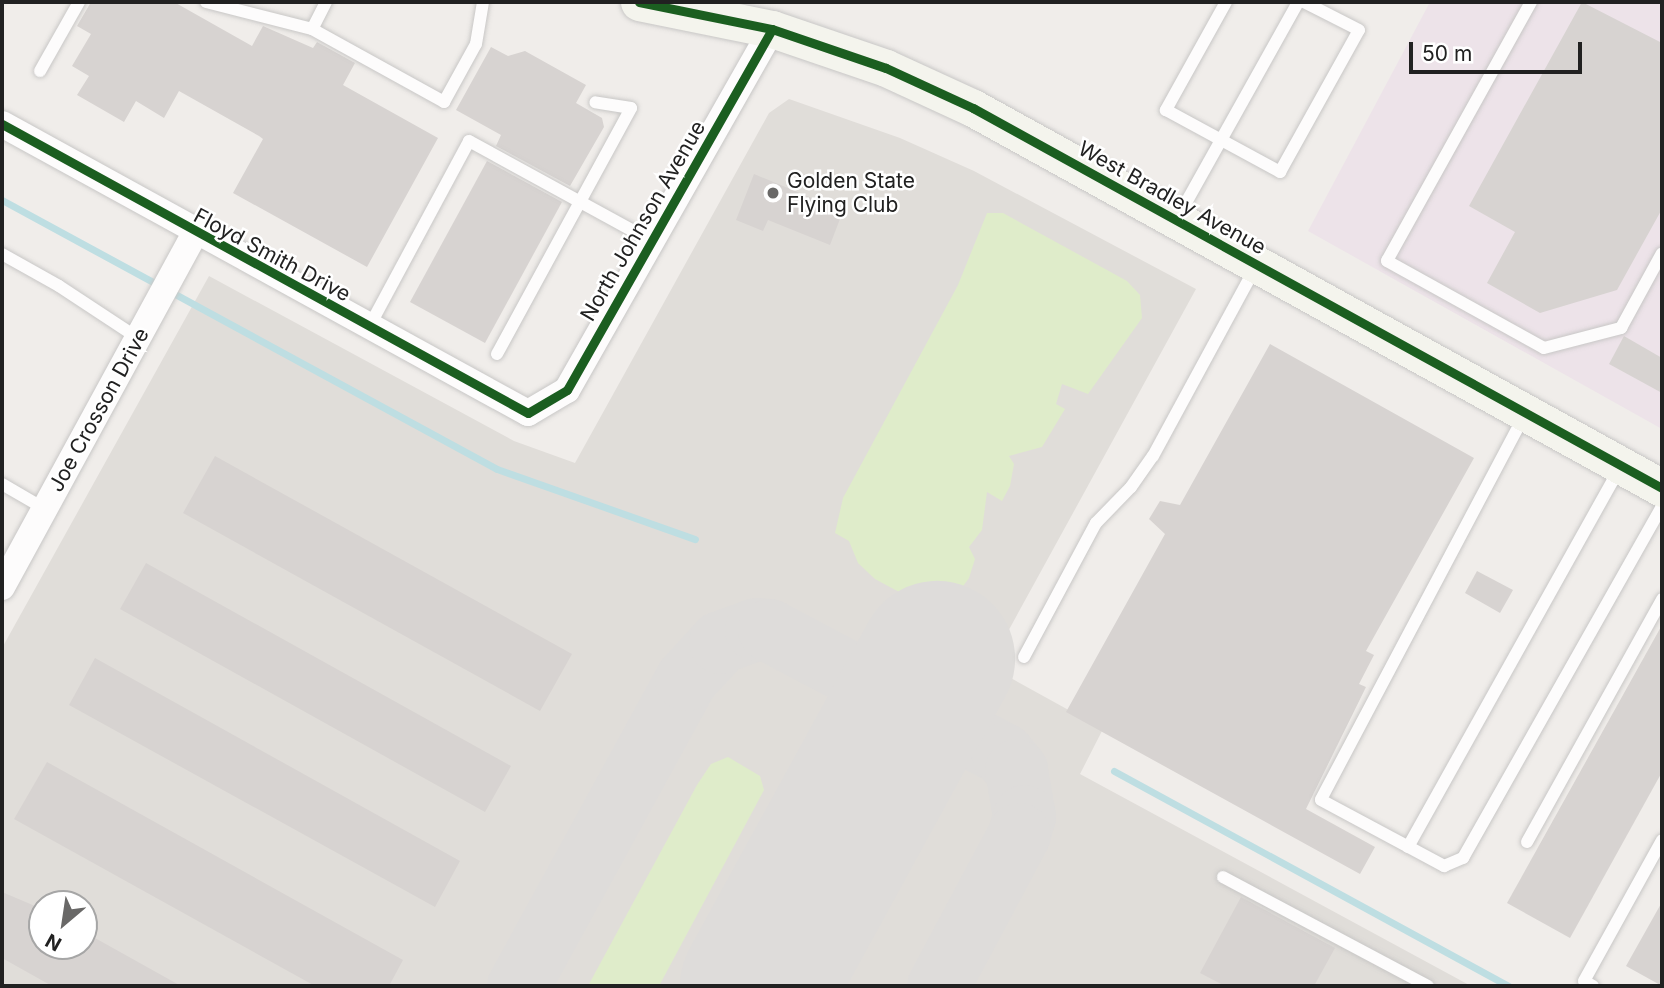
<!DOCTYPE html>
<html>
<head>
<meta charset="utf-8">
<style>
	body { margin:0 }
	#map { position:relative; width:1664px; height:988px; overflow:hidden; background:#f0edea; font-family:Inter,sans-serif }
	div>[style] { position:absolute }
	[style*='--x'] { left:calc(var(--x)*1px); top:calc(var(--y)*1px); width:calc(var(--w)*1px); rotate:calc(var(--a)*1deg) }
	.industrial>* { inset:0; background:#ede3e9 }
	.airport>* { inset:0; background:#e0ddd9 }
	.grass>* { inset:0; background:#dfecca }
	.stream>* { height:7px; margin:-3.5px; padding:0 3.5px; transform-origin:3.5px; border-radius:3.5px; background:#bedee2 }
	.taxiway>* { height:63px; margin:-31.5px; padding:0 31.5px; transform-origin:31.5px; border-radius:31.5px; background:#dedcda }
	.runway>* { height:156px; margin:-78px; padding:0 78px; transform-origin:78px; border-radius:78px; background:#dedcda }
	.building>* { inset:0; background:#d7d3d1 }
	.roads { filter:drop-shadow(0 0 2px #c8c7c6) drop-shadow(0 0 2px #c8c7c6) }
	.service>* { height:12px; margin:-6px; padding:0 6px; transform-origin:6px; border-radius:6px; background:#fdfcfc }
	.minor>* { height:26px; margin:-13px; padding:0 13px; transform-origin:13px; border-radius:13px; background:#fdfcfc }
	.secondary>* { height:37px; margin:-18.5px; padding:0 18.5px; transform-origin:18.5px; border-radius:18.5px; background:#f4f4ed }
	.cycleway>* { height:9px; margin:-4.5px; padding:0 4.5px; transform-origin:4.5px; border-radius:4.5px; background:#1b5e20 }
	.dots>* { width:19px; height:19px; translate:-50% -50%; box-sizing:border-box; border:4px solid #fff; border-radius:50% }
	span { translate:-50% -50%; white-space:nowrap; text-align:center; line-height:1.15; -webkit-text-stroke:5px #fff; paint-order:stroke }
	.poi-label { font-size:21px; color:#212121 }
	.left { translate:0 -50%; text-align:left }
	.street-label { font-size:21px; color:#212121 }
	.frame { position:absolute; inset:0; border:4px solid #212121; pointer-events:none }
	.north { position:absolute; left:28px; top:890px; width:70px; height:70px; box-sizing:border-box; background:#fff; border:2px solid #a6a6a6; border-radius:50%; rotate:209deg; font-size:19px; font-weight:700; line-height:28px; text-align:center; color:#212121 }
	.north::after { content:''; display:block; margin:auto; width:24px; height:32px; background:#696867; clip-path:polygon(50% 0,100% 100%,50% 72%,0 100%) }
	.scale { position:absolute; left:1409px; top:42px; width:173px; height:32px; box-sizing:border-box; border:4px solid #212121; border-top:0; padding-left:9px; font-size:21px; line-height:24px; white-space:nowrap; color:#212121; -webkit-text-stroke:5px #fff; paint-order:stroke }
</style>
</head>
<body>
<div id="map">
	<div class="industrial">
		<div style="clip-path:polygon(1430px 2px,1662px 2px,1662px 429px,1308px 231px)"></div>
	</div>
	<div class="airport">
		<div style="clip-path:polygon(evenodd,789px 99px,900px 138px,974px 171px,1196px 289px,989px 666px,1103px 729px,1080px 774px,1471px 986px,2px 986px,2px 648px,209px 276px,514px 441px,575px 463px,769px 113px,789px 99px,42px 904px,84px 904px,84px 946px,42px 946px,42px 904px)"></div>
	</div>
	<div class="grass">
		<div style="clip-path:polygon(987px 213px,1003px 213px,1127px 281px,1140px 295px,1142px 318px,1088px 394px,1062px 384px,1056px 404px,1065px 409px,1042px 447px,1009px 456px,1014px 464px,1010px 486px,1002px 501px,987px 492px,982px 530px,969px 547px,975px 559px,969px 578px,942px 615px,875px 579px,858px 563px,849px 541px,835px 533px,843px 498px,958px 285px)"></div>
		<div style="clip-path:polygon(728px 757px,760px 776px,764px 790px,659px 986px,588px 986px,697px 785px,711px 764px)"></div>
	</div>
	<div class="stream">
		<div style="--x:2;--y:200;--w:563;--a:28.52"></div>
		<div style="--x:497;--y:469;--w:210;--a:19.5"></div>
		<div style="--x:1114;--y:771;--w:450;--a:28.6"></div>
	</div>
	<div class="taxiway">
		<div style="--x:518;--y:986;--w:350;--a:-61.3"></div>
		<div style="--x:686;--y:679;--w:50;--a:-47.4"></div>
		<div style="--x:720;--y:642;--w:38;--a:-20"></div>
		<div style="--x:756;--y:629;--w:13;--a:4"></div>
		<div style="--x:769;--y:630;--w:265;--a:27.9"></div>
		<div style="--x:1003;--y:754;--w:21;--a:51"></div>
		<div style="--x:1016;--y:770;--w:47;--a:80.1"></div>
		<div style="--x:1024;--y:816;--w:19;--a:106"></div>
		<div style="--x:1019;--y:834;--w:172;--a:118.1"></div>
	</div>
	<div class="runway">
		<div style="--x:758;--y:986;--w:373;--a:-61.3"></div>
	</div>
	<div class="building">
		<div style="clip-path:polygon(91px 2px,174px 2px,252px 46px,263px 26px,313px 48px,317px 42px,355px 63px,343px 85px,438px 138px,367px 267px,233px 193px,263px 139px,259px 136px,179px 91px,164px 118px,136px 101px,124px 122px,77px 95px,89px 76px,72px 66px,91px 34px,77px 26px)"></div>
		<div style="clip-path:polygon(1582px 2px,1662px 43px,1662px 209px,1617px 290px,1540px 313px,1487px 283px,1515px 232px,1469px 206px)"></div>
		<div style="clip-path:polygon(491px 47px,508px 56px,525px 51px,586px 85px,576px 103px,602px 118px,604px 127px,570px 186px,496px 146px,501px 135px,456px 110px)"></div>
		<div style="clip-path:polygon(487px 161px,562px 202px,485px 343px,410px 302px)"></div>
		<div style="clip-path:polygon(754px 174px,843px 211px,830px 245px,768px 220px,763px 231px,736px 220px)"></div>
		<div style="clip-path:polygon(1624px 336px,1662px 358px,1662px 393px,1609px 364px)"></div>
		<div style="clip-path:polygon(1270px 344px,1474px 458px,1366px 651px,1374px 655px,1359px 684px,1366px 687px,1306px 809px,1375px 847px,1360px 874px,1066px 712px,1165px 534px,1149px 519px,1160px 501px,1180px 505px)"></div>
		<div style="clip-path:polygon(215px 456px,572px 654px,540px 711px,183px 513px)"></div>
		<div style="clip-path:polygon(146px 563px,511px 766px,485px 812px,120px 609px)"></div>
		<div style="clip-path:polygon(1477px 571px,1513px 590px,1500px 613px,1465px 593px)"></div>
		<div style="clip-path:polygon(1662px 625px,1662px 772px,1570px 938px,1507px 903px)"></div>
		<div style="clip-path:polygon(95px 658px,460px 861px,435px 907px,69px 705px)"></div>
		<div style="clip-path:polygon(47px 762px,403px 960px,389px 986px,315px 986px,14px 819px)"></div>
		<div style="clip-path:polygon(2px 892px,42px 909px,42px 946px,84px 946px,84px 937px,93px 942px,95px 938px,181px 986px,52px 986px,2px 958px)"></div>
		<div style="clip-path:polygon(1241px 897px,1335px 948px,1314px 986px,1225px 986px,1200px 973px)"></div>
		<div style="clip-path:polygon(1662px 902px,1662px 986px,1626px 966px)"></div>
	</div>
	<div class="roads">
		<div class="service">
			<div style="--x:206;--y:2;--w:109;--a:14.3"></div>
			<div style="--x:326;--y:2;--w:30;--a:117"></div>
			<div style="--x:312;--y:29;--w:151;--a:28.9"></div>
			<div style="--x:444;--y:102;--w:66;--a:-61.1"></div>
			<div style="--x:476;--y:44;--w:43;--a:-80.5"></div>
			<div style="--x:1226;--y:2;--w:124;--a:119.1"></div>
			<div style="--x:1166;--y:110;--w:130;--a:28.5"></div>
			<div style="--x:1280;--y:172;--w:162;--a:-60.9"></div>
			<div style="--x:1359;--y:30;--w:62;--a:-153"></div>
			<div style="--x:1531;--y:2;--w:296;--a:119.1"></div>
			<div style="--x:1387;--y:261;--w:179;--a:29"></div>
			<div style="--x:1544;--y:348;--w:80;--a:-14.6"></div>
			<div style="--x:1621;--y:328;--w:85;--a:-61.3"></div>
			<div style="--x:40;--y:71;--w:79;--a:-60.5"></div>
			<div style="--x:1178;--y:217;--w:246;--a:-60.8"></div>
			<div style="--x:2;--y:254;--w:65;--a:29.3"></div>
			<div style="--x:59;--y:286;--w:95;--a:33.4"></div>
			<div style="--x:369;--y:327;--w:211;--a:-61.7"></div>
			<div style="--x:469;--y:141;--w:209;--a:28.7"></div>
			<div style="--x:497;--y:354;--w:280;--a:-61.4"></div>
			<div style="--x:631;--y:108;--w:36;--a:-171"></div>
			<div style="--x:1524;--y:416;--w:434;--a:117.9"></div>
			<div style="--x:1321;--y:800;--w:140;--a:28.2"></div>
			<div style="--x:1444;--y:866;--w:21;--a:-23"></div>
			<div style="--x:1463;--y:858;--w:404;--a:-60.5"></div>
			<div style="--x:2;--y:484;--w:50;--a:30.2"></div>
			<div style="--x:1024;--y:657;--w:152;--a:-61.8"></div>
			<div style="--x:1096;--y:523;--w:50;--a:-45.8"></div>
			<div style="--x:1131;--y:487;--w:38;--a:-55"></div>
			<div style="--x:1153;--y:456;--w:214;--a:-61.5"></div>
			<div style="--x:1527;--y:842;--w:278;--a:-60.9"></div>
			<div style="--x:1408;--y:847;--w:433;--a:-60.8"></div>
			<div style="--x:1223;--y:877;--w:232;--a:28"></div>
			<div style="--x:1593;--y:986;--w:10;--a:-151"></div>
			<div style="--x:1584;--y:981;--w:161;--a:-61"></div>
		</div>
		<div class="minor">
			<div style="--x:2;--y:124;--w:600;--a:28.79"></div>
			<div style="--x:528;--y:413;--w:45;--a:-30.5"></div>
			<div style="--x:567;--y:390;--w:415;--a:-60.4"></div>
			<div style="--x:2;--y:587;--w:403;--a:-61.4"></div>
		</div>
		<div class="secondary">
			<div style="--x:639;--y:2;--w:136;--a:11.5"></div>
			<div style="--x:772;--y:29;--w:120;--a:18.9"></div>
			<div style="--x:886;--y:68;--w:96;--a:24.7"></div>
			<div style="--x:973;--y:108;--w:787;--a:28.88"></div>
		</div>
	</div>
	<div class="cycleway">
		<div style="--x:639;--y:2;--w:136;--a:11.5"></div>
		<div style="--x:772;--y:29;--w:120;--a:18.9"></div>
		<div style="--x:886;--y:68;--w:96;--a:24.7"></div>
		<div style="--x:973;--y:108;--w:787;--a:28.88"></div>
		<div style="--x:2;--y:124;--w:600;--a:28.79"></div>
		<div style="--x:528;--y:413;--w:45;--a:-30.5"></div>
		<div style="--x:567;--y:390;--w:415;--a:-60.4"></div>
	</div>
	<div class="dots">
		<div style="left:773px;top:193px;background:#696867"></div>
	</div>
	<div class="poi-label">
		<span class="left" style="left:787px;top:193px">Golden State<br>Flying Club</span>
	</div>
	<div class="street-label">
		<span style="left:1172px;top:198px;rotate:29deg">West Bradley Avenue</span>
		<span style="left:643px;top:221px;rotate:-60deg">North Johnson Avenue</span>
		<span style="left:272px;top:255px;rotate:28deg">Floyd Smith Drive</span>
		<span style="left:99px;top:410px;rotate:-61deg">Joe Crosson Drive</span>
	</div>
	<div class="frame"></div>
	<div class="north">N</div>
	<div class="scale">50 m</div>
</div>
</body>
</html>
